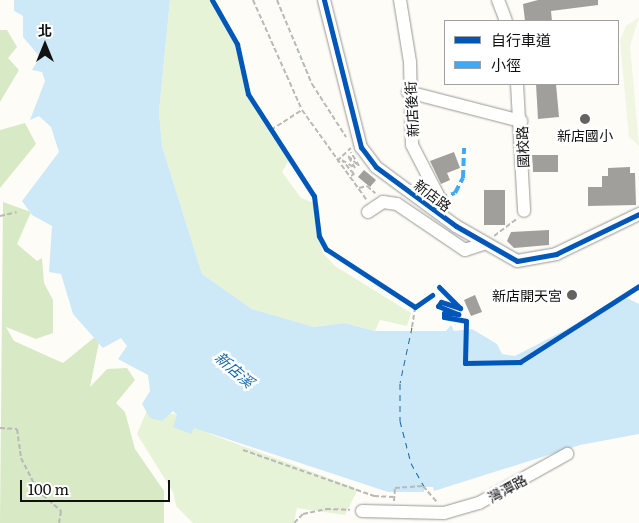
<!DOCTYPE html>
<html>
<head>
<meta charset="utf-8">
<style>
	body { margin:0 }
	#map { position:relative; width:639px; height:523px; overflow:hidden; background:#fdfcf7; font-family:Literata,"Noto Sans TC",serif }
	div>[style] { position:absolute }
	[style*='--x'] { left:calc(var(--x)*1px); top:calc(var(--y)*1px); width:calc(var(--w)*1px); rotate:calc(var(--a)*1deg) }
	.green>* { inset:0; background:#e7f3d7 }
	.forest>* { inset:0; background:#d8eac5 }
	.pitch>* { inset:0; background:#f0f6e1 }
	.water>* { inset:0; background:#cde8f7 }
	.ferry>* { height:1px; margin-top:-0.5px; transform-origin:0; background:repeating-linear-gradient(90deg,#1768a6 0 6px,transparent 0 11px) }
	.building>* { inset:0; background:#a19f9c }
	.path>* { height:2px; margin-top:-1px; transform-origin:0; background:repeating-linear-gradient(90deg,#b9b9b8 0 5px,transparent 0 7.5px) }
	.roads { filter:drop-shadow(0 0 1px #979795) drop-shadow(0 0 1px #979795) }
	.minor>* { height:12px; margin:-6px; padding:0 6px; transform-origin:6px; border-radius:6px; background:#fffffe }
	.quiet>* { height:4px; margin-top:-2px; transform-origin:0; background:repeating-linear-gradient(90deg,#3fa9f5 0 8px,transparent 0 12px) }
	.cycleway>* { height:5px; margin:-2.5px; padding:0 2.5px; transform-origin:2.5px; border-radius:2.5px; background:#0057b8 }
	.dots>* { width:14px; height:14px; translate:-50% -50%; box-sizing:border-box; border:2px solid #fff; border-radius:50% }
	span { translate:-50% -50%; white-space:nowrap; text-align:center; line-height:1.15; -webkit-text-stroke:5px #fff; paint-order:stroke }
	.street-label { font-size:14px; color:#111 }
	.poi-label { font-size:14px; color:#111 }
	.right { translate:-100% -50%; text-align:right }
	.water-label { font-size:15px; color:#1768a6; font-style:italic }
	.legend { position:absolute; left:444px; top:20px; width:175px; height:65px; box-sizing:border-box; background:#fff; border:1px solid #a0a0a0; margin:0; padding:6px 9px; list-style:none; font-size:15px; color:#111 }
	.legend li { display:flex; align-items:center; gap:10px; height:25px }
	.legend b { width:25px; border:1px solid #a0a0a0 }
	.north { position:absolute; left:20px; top:20px; width:50px; height:50px; -webkit-text-stroke:4px #fff; paint-order:stroke; rotate:0deg; font-size:14px; font-weight:700; line-height:20px; text-align:center; color:#111 }
	.north::after { content:''; display:block; margin:auto; width:18px; height:22px; background:#111; clip-path:polygon(50% 0,100% 100%,50% 72%,0 100%) }
	.scale { position:absolute; left:20px; top:480px; width:150px; height:22px; box-sizing:border-box; border:2px solid #111; border-top:0; padding-left:6px; font-size:15px; line-height:18px; white-space:nowrap; color:#111; -webkit-text-stroke:4px #fff; paint-order:stroke }
</style>
</head>
<body>
<div id="map">
	<div class="green">
		<div style="clip-path:polygon(170px 0,212px 0,239px 48px,251px 95px,289px 160px,282px 172px,301px 198px,319px 205px,322px 252px,335px 266px,411px 313px,407px 326px,380px 320px,375px 331px,344px 323px,312px 327px,252px 309px,202px 274px,162px 146px,159px 112px)"></div>
		<div style="clip-path:polygon(148px 408px,195px 419px,210px 434px,358px 489px,345px 515px,297px 508px,294px 523px,193px 523px,176px 506px,173px 492px,137px 434px)"></div>
	</div>
	<div class="forest">
		<div style="clip-path:polygon(0 30px,7px 30px,17px 47px,8px 58px,19px 70px,0 102px)"></div>
		<div style="clip-path:polygon(25px 123px,36px 144px,0 188px,0 130px)"></div>
		<div style="clip-path:polygon(3px 202px,31px 212px,17px 244px,37px 261px,42px 258px,44px 283px,53px 300px,53px 333px,36px 339px,6px 327px,14px 341px,63px 363px,101px 332px,90px 387px,107px 369px,127px 368px,135px 380px,116px 403px,125px 412px,135px 449px,164px 491px,164px 523px,0 523px)"></div>
	</div>
	<div class="pitch">
		<div style="clip-path:polygon(639px 17px,630px 46px,639px 146px,629px 137px,620px 40px,626px 26px)"></div>
	</div>
	<div class="water">
		<div style="clip-path:polygon(14px 0,170px 0,159px 112px,162px 146px,202px 274px,252px 309px,313px 327px,344px 323px,375px 331px,446px 331px,451px 325px,454px 331px,472px 329px,497px 344px,502px 354px,515px 356px,627px 298px,639px 304px,639px 434px,580px 445px,434px 491px,433px 487px,424px 487px,424px 492px,388px 492px,194px 428px,191px 434px,173px 427px,177px 415px,173px 411px,162px 421px,150px 418px,142px 404px,150px 391px,148px 375px,118px 359px,127px 346px,121px 338px,103px 348px,73px 314px,61px 274px,49px 272px,52px 226px,32px 215px,22px 201px,59px 152px,51px 127px,39px 116px,30px 120px,45px 81px,42px 72px,32px 70px,40px 57px,23px 37px,23px 16px,14px 11px)"></div>
	</div>
	<div class="ferry">
		<div style="--x:412;--y:327;--w:57;--a:102.1"></div>
		<div style="--x:400;--y:383;--w:38;--a:90"></div>
		<div style="--x:400;--y:421;--w:43;--a:75.3"></div>
		<div style="--x:411;--y:463;--w:29;--a:61"></div>
	</div>
	<div class="building">
		<div style="clip-path:polygon(538px 0,598px 0,598px 5px,551px 11px,552px 21px,525px 21px,523px 4px)"></div>
		<div style="clip-path:polygon(536px 84px,556px 84px,559px 117px,538px 119px)"></div>
		<div style="clip-path:polygon(454px 152px,460px 168px,447px 173px,450px 180px,441px 184px,430px 161px)"></div>
		<div style="clip-path:polygon(532px 155px,558px 155px,558px 172px,533px 172px)"></div>
		<div style="clip-path:polygon(630px 167px,630px 173px,635px 173px,636px 205px,588px 206px,588px 187px,602px 187px,602px 176px,608px 176px,608px 168px)"></div>
		<div style="clip-path:polygon(364px 170px,376px 180px,370px 187px,358px 177px)"></div>
		<div style="clip-path:polygon(484px 190px,505px 190px,505px 225px,484px 225px)"></div>
		<div style="clip-path:polygon(549px 230px,549px 245px,514px 248px,507px 241px,511px 232px)"></div>
		<div style="clip-path:polygon(475px 295px,482px 312px,471px 316px,464px 300px)"></div>
	</div>
	<div class="path">
		<div style="--x:212;--y:0;--w:51;--a:60.4"></div>
		<div style="--x:237;--y:44;--w:51;--a:77.6"></div>
		<div style="--x:248;--y:94;--w:121;--a:57.1"></div>
		<div style="--x:314;--y:196;--w:40;--a:82.9"></div>
		<div style="--x:319;--y:236;--w:15;--a:62"></div>
		<div style="--x:326;--y:249;--w:106;--a:33.1"></div>
		<div style="--x:415;--y:307;--w:21;--a:-35"></div>
		<div style="--x:253;--y:0;--w:120;--a:66"></div>
		<div style="--x:302;--y:110;--w:110;--a:54.3"></div>
		<div style="--x:277;--y:0;--w:91;--a:67.4"></div>
		<div style="--x:312;--y:84;--w:63;--a:57.3"></div>
		<div style="--x:271;--y:130;--w:37;--a:-33"></div>
		<div style="--x:337;--y:161;--w:19;--a:-43"></div>
		<div style="--x:351;--y:176;--w:4;--a:-34"></div>
		<div style="--x:354;--y:174;--w:18;--a:-131"></div>
		<div style="--x:342;--y:160;--w:15;--a:32"></div>
		<div style="--x:355;--y:168;--w:14;--a:-120"></div>
		<div style="--x:348;--y:156;--w:15;--a:42"></div>
		<div style="--x:359;--y:166;--w:16;--a:-120"></div>
		<div style="--x:359;--y:188;--w:8;--a:-14"></div>
		<div style="--x:367;--y:186;--w:11;--a:41"></div>
		<div style="--x:0;--y:216;--w:17;--a:-13"></div>
		<div style="--x:494;--y:236;--w:30;--a:-37"></div>
		<div style="--x:412;--y:327;--w:20;--a:-81"></div>
		<div style="--x:0;--y:428;--w:17;--a:3"></div>
		<div style="--x:17;--y:429;--w:29;--a:82"></div>
		<div style="--x:21;--y:458;--w:36;--a:63"></div>
		<div style="--x:37;--y:490;--w:32;--a:41"></div>
		<div style="--x:61;--y:511;--w:12;--a:99"></div>
		<div style="--x:243;--y:450;--w:139;--a:19.3"></div>
		<div style="--x:374;--y:496;--w:19;--a:3"></div>
		<div style="--x:394;--y:501;--w:13;--a:-86"></div>
		<div style="--x:395;--y:488;--w:28;--a:-4"></div>
		<div style="--x:423;--y:486;--w:21;--a:49"></div>
		<div style="--x:294;--y:523;--w:13;--a:-45"></div>
		<div style="--x:303;--y:514;--w:24;--a:-12"></div>
		<div style="--x:326;--y:509;--w:24;--a:2"></div>
	</div>
	<div class="roads">
		<div class="minor">
			<div style="--x:324;--y:0;--w:152;--a:75.9"></div>
			<div style="--x:361;--y:147;--w:25;--a:53"></div>
			<div style="--x:376;--y:167;--w:99;--a:36.4"></div>
			<div style="--x:456;--y:226;--w:70;--a:29.8"></div>
			<div style="--x:517;--y:261;--w:40;--a:-10"></div>
			<div style="--x:556;--y:254;--w:92;--a:-25.7"></div>
			<div style="--x:400;--y:0;--w:63;--a:80.8"></div>
			<div style="--x:410;--y:62;--w:83;--a:88.6"></div>
			<div style="--x:412;--y:145;--w:61;--a:62.6"></div>
			<div style="--x:440;--y:199;--w:12;--a:138"></div>
			<div style="--x:498;--y:0;--w:22;--a:69"></div>
			<div style="--x:517;--y:84;--w:127;--a:86.8"></div>
			<div style="--x:408;--y:92;--w:117;--a:14.4"></div>
			<div style="--x:368;--y:212;--w:18;--a:-34"></div>
			<div style="--x:383;--y:202;--w:14;--a:8"></div>
			<div style="--x:397;--y:204;--w:82;--a:34.1"></div>
			<div style="--x:465;--y:250;--w:20;--a:-18"></div>
			<div style="--x:362;--y:511;--w:82;--a:1.4"></div>
			<div style="--x:444;--y:513;--w:36;--a:-16"></div>
			<div style="--x:479;--y:503;--w:101;--a:-29.1"></div>
		</div>
	</div>
	<div class="quiet">
		<div style="--x:440;--y:199;--w:16;--a:-22"></div>
		<div style="--x:455;--y:193;--w:17;--a:-62"></div>
		<div style="--x:463;--y:178;--w:30;--a:-88"></div>
	</div>
	<div class="cycleway">
		<div style="--x:212;--y:0;--w:51;--a:60.4"></div>
		<div style="--x:237;--y:44;--w:51;--a:77.6"></div>
		<div style="--x:248;--y:94;--w:121;--a:57.1"></div>
		<div style="--x:314;--y:196;--w:40;--a:82.9"></div>
		<div style="--x:319;--y:236;--w:15;--a:62"></div>
		<div style="--x:326;--y:249;--w:106;--a:33.1"></div>
		<div style="--x:415;--y:307;--w:21;--a:-35"></div>
		<div style="--x:324;--y:0;--w:152;--a:75.9"></div>
		<div style="--x:361;--y:147;--w:25;--a:53"></div>
		<div style="--x:376;--y:167;--w:99;--a:36.4"></div>
		<div style="--x:456;--y:226;--w:70;--a:29.8"></div>
		<div style="--x:517;--y:261;--w:40;--a:-10"></div>
		<div style="--x:556;--y:254;--w:92;--a:-25.7"></div>
		<div style="--x:439;--y:287;--w:30;--a:45"></div>
		<div style="--x:460;--y:308;--w:20;--a:-162"></div>
		<div style="--x:441;--y:302;--w:5;--a:127"></div>
		<div style="--x:438;--y:306;--w:22;--a:22"></div>
		<div style="--x:458;--y:314;--w:14;--a:-176"></div>
		<div style="--x:444;--y:313;--w:4;--a:90"></div>
		<div style="--x:444;--y:317;--w:22;--a:10"></div>
		<div style="--x:466;--y:321;--w:42;--a:91.4"></div>
		<div style="--x:465;--y:363;--w:55;--a:-1"></div>
		<div style="--x:520;--y:362;--w:141;--a:-32.6"></div>
	</div>
	<div class="dots">
		<div style="left:585px;top:119px;background:#646362"></div>
		<div style="left:572px;top:295px;background:#646362"></div>
	</div>
	<div class="street-label">
		<span style="left:411px;top:109px;rotate:-93deg">新店後街</span>
		<span style="left:522px;top:147px;rotate:-92deg">國校路</span>
		<span style="left:433px;top:195px;rotate:37deg">新店路</span>
		<span style="left:507px;top:488px;rotate:-29deg">灣潭路</span>
	</div>
	<div class="poi-label">
		<span style="left:585px;top:135px">新店國小</span>
		<span class="right" style="left:562px;top:295px">新店開天宮</span>
	</div>
	<div class="water-label">
		<span style="left:235px;top:369px;rotate:41deg">新店溪</span>
	</div>
	<ul class="legend">
	<li><b style="height:6px;background:#0057b8"></b>自行車道</li>
	<li><b style="height:6px;background:#3fa9f5"></b>小徑</li>
	</ul>
	<div class="north">北</div>
	<div class="scale">100 m</div>
</div>
</body>
</html>
